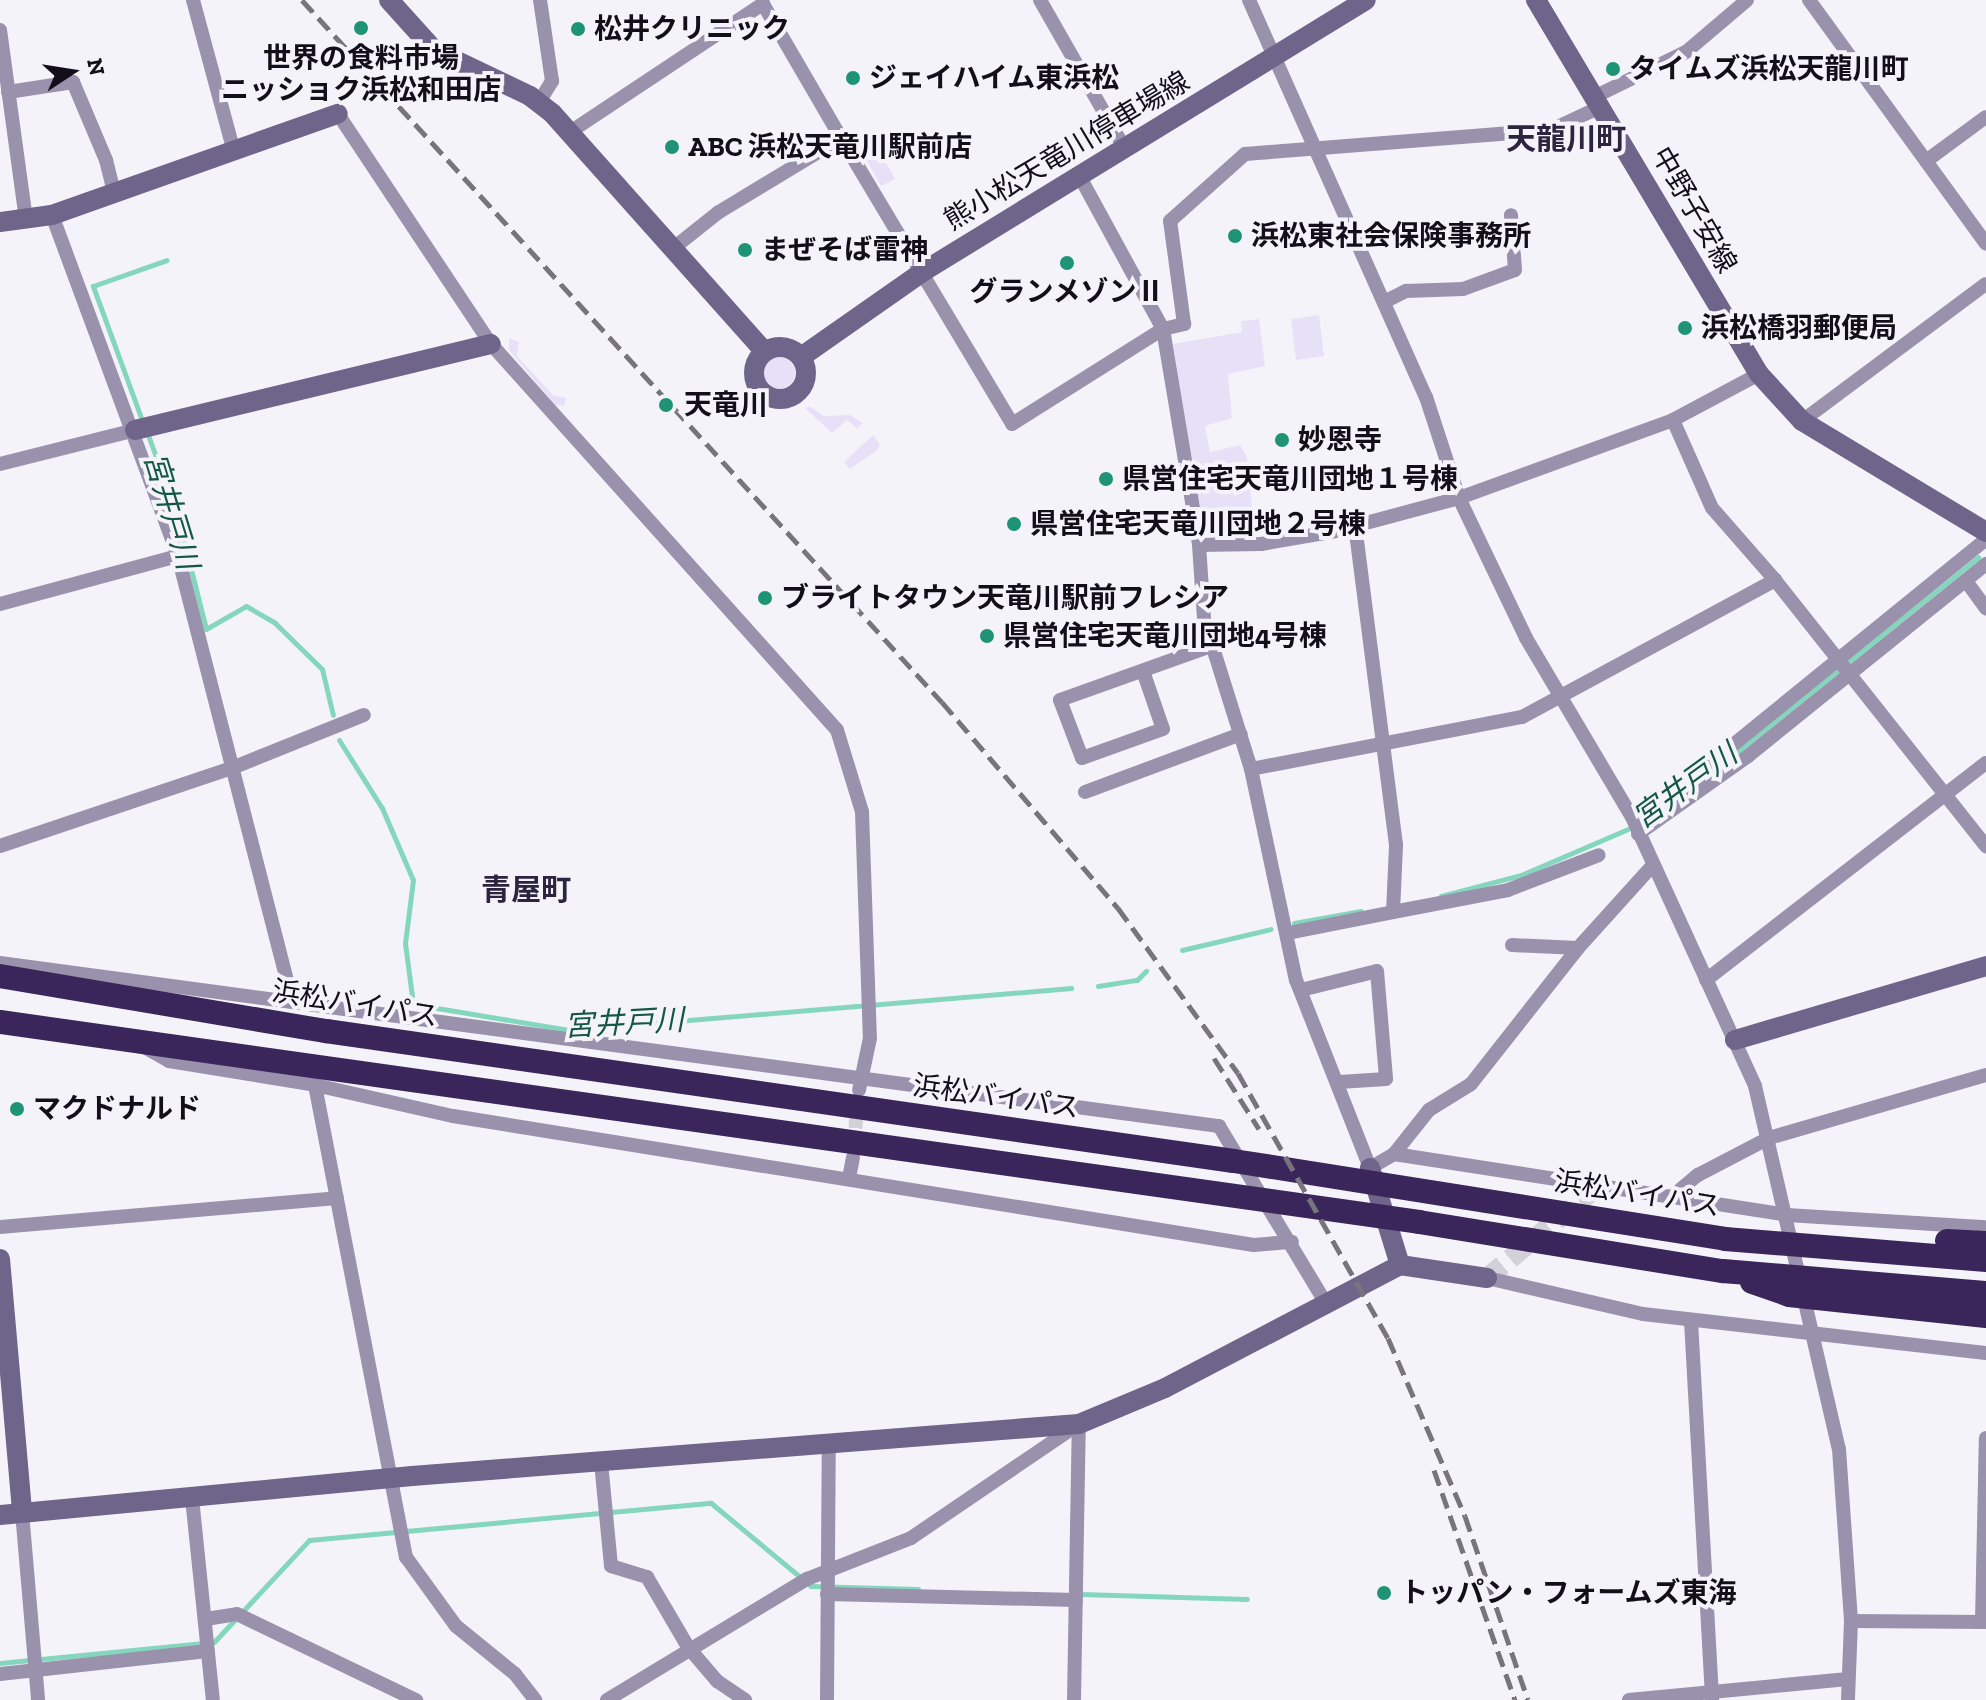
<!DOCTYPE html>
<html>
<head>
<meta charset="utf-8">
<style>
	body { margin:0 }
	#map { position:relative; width:1986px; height:1700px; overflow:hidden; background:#f5f3fa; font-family:"Zilla Slab","Noto Sans JP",serif }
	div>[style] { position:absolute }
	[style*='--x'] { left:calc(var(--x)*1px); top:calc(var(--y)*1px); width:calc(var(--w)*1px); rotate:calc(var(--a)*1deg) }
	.green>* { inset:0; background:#e7e1f8 }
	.round { border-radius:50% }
	.stream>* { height:5px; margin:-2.5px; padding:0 2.5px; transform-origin:2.5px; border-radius:2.5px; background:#84d7bc }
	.street-tunnel>* { height:14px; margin-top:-7px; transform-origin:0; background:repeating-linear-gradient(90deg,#d3d1d8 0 14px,transparent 0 21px) }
	.secondary-tunnel>* { height:20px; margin-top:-10px; transform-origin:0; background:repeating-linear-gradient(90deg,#d3d1d8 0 20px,transparent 0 30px) }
	.street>* { height:14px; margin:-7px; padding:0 7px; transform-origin:7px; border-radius:7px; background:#9a92ad }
	.secondary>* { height:20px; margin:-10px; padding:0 10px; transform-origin:10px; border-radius:10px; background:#6f648a }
	.secondary>.ring { margin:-10px; padding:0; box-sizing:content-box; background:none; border:20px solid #6f648a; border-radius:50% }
	.highway>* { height:24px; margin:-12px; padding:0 12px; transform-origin:12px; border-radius:12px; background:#3a265a }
	.rail>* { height:5px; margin-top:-2.5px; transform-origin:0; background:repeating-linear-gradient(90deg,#77747e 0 16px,transparent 0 24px) }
	.dots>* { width:22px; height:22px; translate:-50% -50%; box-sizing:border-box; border:4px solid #f5f3fa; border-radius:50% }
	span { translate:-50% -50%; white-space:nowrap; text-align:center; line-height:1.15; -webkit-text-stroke:8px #f5f3fa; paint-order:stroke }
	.poi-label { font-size:28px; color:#120f1a; font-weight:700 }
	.left { translate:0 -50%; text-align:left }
	.street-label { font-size:28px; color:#120f1a }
	.neighbourhood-label { font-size:30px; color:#2d253f; font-weight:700 }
	.water-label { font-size:30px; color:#135745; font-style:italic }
	.north { position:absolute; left:32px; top:32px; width:80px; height:80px; -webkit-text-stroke:6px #f5f3fa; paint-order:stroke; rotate:78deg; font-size:22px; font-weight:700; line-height:32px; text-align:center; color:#120f1a }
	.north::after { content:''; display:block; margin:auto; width:28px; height:36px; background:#120f1a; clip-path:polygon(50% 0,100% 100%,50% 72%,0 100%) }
</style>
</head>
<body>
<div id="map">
	<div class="green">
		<div style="clip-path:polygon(876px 145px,895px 179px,881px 186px,863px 154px)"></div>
		<div style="clip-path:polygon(1319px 315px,1324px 356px,1296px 360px,1291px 319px)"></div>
		<div style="clip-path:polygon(1259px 319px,1265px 366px,1228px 374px,1232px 418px,1205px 426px,1210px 452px,1240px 445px,1247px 457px,1253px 515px,1259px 523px,1273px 519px,1274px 531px,1213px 539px,1202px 530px,1173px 344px,1242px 332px,1241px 321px)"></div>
		<div style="clip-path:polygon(509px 338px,519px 342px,517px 356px,553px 395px,566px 398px,564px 406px,555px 405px,509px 350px)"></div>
		<div class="round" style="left:763px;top:357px;width:32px;height:32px"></div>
		<div style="clip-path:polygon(809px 406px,824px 416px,850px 415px,863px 423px,857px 429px,847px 420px,832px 433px,805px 408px)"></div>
		<div style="clip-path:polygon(873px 435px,880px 445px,876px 451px,850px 469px,844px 462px)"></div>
	</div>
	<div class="stream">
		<div style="--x:143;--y:423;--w:146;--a:-110.1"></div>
		<div style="--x:93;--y:286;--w:78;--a:-19.4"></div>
		<div style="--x:147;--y:432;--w:91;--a:70.2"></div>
		<div style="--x:178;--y:518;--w:114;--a:75.8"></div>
		<div style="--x:206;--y:629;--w:46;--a:-29.9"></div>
		<div style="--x:246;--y:606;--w:34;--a:30"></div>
		<div style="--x:275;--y:623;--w:66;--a:44.4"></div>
		<div style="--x:322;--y:669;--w:47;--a:76.6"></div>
		<div style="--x:339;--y:740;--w:80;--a:57.7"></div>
		<div style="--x:382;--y:808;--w:78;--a:66.7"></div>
		<div style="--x:413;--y:880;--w:64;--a:97.2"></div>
		<div style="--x:405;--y:943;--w:62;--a:82.5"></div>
		<div style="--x:413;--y:1004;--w:158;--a:9.5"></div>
		<div style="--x:569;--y:1030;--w:504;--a:-4.78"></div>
		<div style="--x:1702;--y:780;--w:355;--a:-38.9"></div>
		<div style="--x:1441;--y:896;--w:83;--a:-14.7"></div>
		<div style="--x:1521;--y:875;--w:124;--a:-23.3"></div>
		<div style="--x:1294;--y:923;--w:68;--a:-10.2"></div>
		<div style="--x:1182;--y:950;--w:91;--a:-13.3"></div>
		<div style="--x:1098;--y:986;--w:39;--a:-9"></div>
		<div style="--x:1137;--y:980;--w:13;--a:-45"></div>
		<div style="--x:1080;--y:1594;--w:167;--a:1.7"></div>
		<div style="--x:0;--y:1663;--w:215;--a:-5.6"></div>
		<div style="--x:214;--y:1642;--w:139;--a:-47"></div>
		<div style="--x:309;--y:1540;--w:404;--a:-5.3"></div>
		<div style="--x:711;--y:1503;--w:130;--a:39.7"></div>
		<div style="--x:811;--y:1586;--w:107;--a:1.6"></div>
	</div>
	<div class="street-tunnel">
		<div style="--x:853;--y:1149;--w:47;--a:-83.9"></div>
	</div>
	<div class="secondary-tunnel">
		<div style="--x:1487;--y:1278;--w:143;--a:-39.6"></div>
	</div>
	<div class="street">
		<div style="--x:193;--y:0;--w:157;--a:74.9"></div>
		<div style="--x:1040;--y:0;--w:172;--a:60.3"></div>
		<div style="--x:1249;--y:0;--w:435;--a:66"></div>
		<div style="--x:1426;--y:397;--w:106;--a:71.9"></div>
		<div style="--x:1459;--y:498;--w:155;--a:64.4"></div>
		<div style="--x:1526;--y:638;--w:208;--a:59.4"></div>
		<div style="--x:1632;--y:817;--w:296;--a:65.4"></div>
		<div style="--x:1755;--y:1086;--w:373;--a:77"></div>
		<div style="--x:1839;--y:1449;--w:172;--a:86"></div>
		<div style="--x:1851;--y:1621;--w:79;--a:92.2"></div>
		<div style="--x:1809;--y:0;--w:301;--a:54"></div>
		<div style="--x:0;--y:30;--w:191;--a:82.2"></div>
		<div style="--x:8;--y:92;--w:66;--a:-8.7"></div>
		<div style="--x:73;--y:82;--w:85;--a:67.1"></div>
		<div style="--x:106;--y:160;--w:34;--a:76"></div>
		<div style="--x:1594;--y:97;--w:102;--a:-26.1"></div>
		<div style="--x:1686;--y:52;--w:80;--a:-40.4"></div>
		<div style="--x:539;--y:102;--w:25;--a:-58"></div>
		<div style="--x:552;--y:81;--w:82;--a:-98.4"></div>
		<div style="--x:338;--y:114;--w:276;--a:56.4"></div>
		<div style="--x:491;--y:344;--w:518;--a:48.13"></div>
		<div style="--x:837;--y:730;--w:86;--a:73"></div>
		<div style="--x:862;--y:812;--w:226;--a:88"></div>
		<div style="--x:870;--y:1038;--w:53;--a:101.9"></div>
		<div style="--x:570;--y:132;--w:232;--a:-33.6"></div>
		<div style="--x:763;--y:4;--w:155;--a:59.8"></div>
		<div style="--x:1926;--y:161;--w:74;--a:-36.3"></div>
		<div style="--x:1080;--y:177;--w:173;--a:61.4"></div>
		<div style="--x:1163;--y:329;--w:219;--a:80.5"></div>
		<div style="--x:1199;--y:545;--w:74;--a:86.1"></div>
		<div style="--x:1204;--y:619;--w:157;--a:72.6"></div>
		<div style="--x:1251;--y:769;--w:216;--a:78"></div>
		<div style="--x:1296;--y:980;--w:202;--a:68.5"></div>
		<div style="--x:1370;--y:1168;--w:28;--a:-30"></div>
		<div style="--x:1394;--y:1154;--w:398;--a:8.8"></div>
		<div style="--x:1787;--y:1215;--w:199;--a:3.5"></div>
		<div style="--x:52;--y:215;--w:364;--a:69.7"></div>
		<div style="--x:178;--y:556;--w:459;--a:75.6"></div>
		<div style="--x:671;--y:250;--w:61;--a:-38.4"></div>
		<div style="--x:719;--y:212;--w:143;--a:-31.2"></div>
		<div style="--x:841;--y:138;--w:333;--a:59.1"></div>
		<div style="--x:1012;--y:424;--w:178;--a:-32.2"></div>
		<div style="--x:1163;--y:329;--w:22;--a:-13"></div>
		<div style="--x:1184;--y:324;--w:104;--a:-97.7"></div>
		<div style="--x:1170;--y:221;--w:101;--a:-41.8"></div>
		<div style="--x:1245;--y:154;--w:307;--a:-4.5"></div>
		<div style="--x:1551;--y:130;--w:54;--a:-25.1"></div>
		<div style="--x:1384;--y:302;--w:25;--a:-27"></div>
		<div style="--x:1406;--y:291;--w:57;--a:-2"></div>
		<div style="--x:1463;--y:289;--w:55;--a:-20.1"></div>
		<div style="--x:1515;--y:270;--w:55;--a:-94.2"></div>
		<div style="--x:1759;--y:374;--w:98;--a:151.9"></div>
		<div style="--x:1673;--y:420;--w:96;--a:66.1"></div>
		<div style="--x:1712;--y:508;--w:96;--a:48.8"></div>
		<div style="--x:1775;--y:580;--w:340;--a:51.6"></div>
		<div style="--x:1802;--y:421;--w:229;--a:-36.7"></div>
		<div style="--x:0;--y:464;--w:139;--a:-14.1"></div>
		<div style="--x:1199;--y:545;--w:62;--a:-0.9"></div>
		<div style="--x:1261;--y:544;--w:76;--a:-9.8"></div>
		<div style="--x:1336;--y:531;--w:127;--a:-15"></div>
		<div style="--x:1459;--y:498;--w:228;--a:-20"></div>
		<div style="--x:1966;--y:581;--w:34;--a:54"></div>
		<div style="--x:0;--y:604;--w:184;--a:-15.1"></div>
		<div style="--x:1143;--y:671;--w:61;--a:71"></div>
		<div style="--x:1163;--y:729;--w:86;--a:160.3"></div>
		<div style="--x:1082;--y:758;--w:62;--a:-110.8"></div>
		<div style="--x:1060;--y:700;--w:160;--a:-19.7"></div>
		<div style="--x:1251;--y:769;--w:276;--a:-10.9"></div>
		<div style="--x:1522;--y:717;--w:288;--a:-28.4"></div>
		<div style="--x:1085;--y:792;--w:166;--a:-20.4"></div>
		<div style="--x:1632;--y:817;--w:77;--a:-33.3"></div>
		<div style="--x:1696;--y:775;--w:374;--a:-39.1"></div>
		<div style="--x:1638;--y:834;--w:135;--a:-35.3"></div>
		<div style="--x:1748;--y:756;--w:306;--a:-38.9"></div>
		<div style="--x:0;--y:846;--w:245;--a:-18.6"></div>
		<div style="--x:232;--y:768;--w:142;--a:-21.9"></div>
		<div style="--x:1393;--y:912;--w:117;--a:-10.8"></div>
		<div style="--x:1508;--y:890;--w:97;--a:-21"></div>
		<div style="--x:1288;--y:933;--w:107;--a:-11.3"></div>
		<div style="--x:1393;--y:912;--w:67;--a:-87.4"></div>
		<div style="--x:1396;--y:845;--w:323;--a:-97.3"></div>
		<div style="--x:1512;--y:945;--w:66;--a:2.6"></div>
		<div style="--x:0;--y:963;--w:1230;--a:7.62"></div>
		<div style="--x:1219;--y:1126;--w:205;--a:58.9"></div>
		<div style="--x:1706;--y:980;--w:354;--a:-37.8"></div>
		<div style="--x:1301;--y:990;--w:78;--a:-14"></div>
		<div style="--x:1377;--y:971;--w:108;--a:85.2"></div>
		<div style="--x:1386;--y:1079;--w:47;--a:176.3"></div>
		<div style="--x:144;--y:1047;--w:29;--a:29"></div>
		<div style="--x:169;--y:1061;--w:148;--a:9.3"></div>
		<div style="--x:315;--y:1085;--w:141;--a:12.7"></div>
		<div style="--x:453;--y:1116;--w:811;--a:9.15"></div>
		<div style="--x:1254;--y:1245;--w:38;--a:-5"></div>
		<div style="--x:315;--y:1085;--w:481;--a:79.1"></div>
		<div style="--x:406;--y:1557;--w:85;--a:54.1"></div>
		<div style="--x:456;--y:1626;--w:76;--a:39.1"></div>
		<div style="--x:515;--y:1674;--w:33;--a:52"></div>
		<div style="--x:1394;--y:1154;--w:56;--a:-51.5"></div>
		<div style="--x:1429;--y:1110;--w:49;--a:-31.8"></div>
		<div style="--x:1471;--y:1084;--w:173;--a:-51.8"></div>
		<div style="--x:1578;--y:948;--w:112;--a:-47.9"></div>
		<div style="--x:849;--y:1178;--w:21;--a:-79"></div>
		<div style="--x:1669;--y:1199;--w:38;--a:-40"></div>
		<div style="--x:1698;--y:1175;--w:80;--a:-27.5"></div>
		<div style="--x:1769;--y:1138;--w:226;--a:-16.2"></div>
		<div style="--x:0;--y:1227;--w:338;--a:-4.9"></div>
		<div style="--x:1487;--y:1278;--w:160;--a:13"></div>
		<div style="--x:1643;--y:1314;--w:345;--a:6.5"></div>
		<div style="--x:1691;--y:1321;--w:380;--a:86.8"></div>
		<div style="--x:601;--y:1462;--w:104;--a:84.5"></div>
		<div style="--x:611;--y:1566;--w:38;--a:17"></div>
		<div style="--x:647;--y:1577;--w:81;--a:59.6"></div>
		<div style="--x:688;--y:1647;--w:45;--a:49.5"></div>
		<div style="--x:717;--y:1681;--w:34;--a:34"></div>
		<div style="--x:192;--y:1498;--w:203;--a:84.1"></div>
		<div style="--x:22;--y:1512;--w:189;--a:85.1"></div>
		<div style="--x:827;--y:1594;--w:249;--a:1.4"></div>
		<div style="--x:206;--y:1619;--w:31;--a:-9"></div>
		<div style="--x:237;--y:1614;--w:199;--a:25.7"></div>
		<div style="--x:1851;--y:1621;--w:135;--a:0.4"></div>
		<div style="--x:1982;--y:1622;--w:184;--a:-88.8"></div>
		<div style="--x:0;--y:1674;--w:209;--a:-6.3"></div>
		<div style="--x:607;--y:1700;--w:234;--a:-31.2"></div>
		<div style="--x:807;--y:1579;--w:112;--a:-21.5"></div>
		<div style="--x:911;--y:1538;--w:201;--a:-34.2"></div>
		<div style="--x:827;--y:1700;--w:258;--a:-89.6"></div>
		<div style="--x:1074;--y:1700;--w:276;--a:-89"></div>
		<div style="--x:1629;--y:1700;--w:220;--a:-5.5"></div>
	</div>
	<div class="secondary">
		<div style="--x:389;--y:0;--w:67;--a:48"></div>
		<div style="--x:434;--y:50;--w:106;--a:25.6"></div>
		<div style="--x:530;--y:96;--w:28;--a:38"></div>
		<div style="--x:552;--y:113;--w:319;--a:48.3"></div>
		<div style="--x:1536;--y:0;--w:435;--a:59.2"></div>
		<div style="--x:1759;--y:374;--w:64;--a:47.5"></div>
		<div style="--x:1802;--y:421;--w:215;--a:31.1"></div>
		<div style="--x:0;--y:222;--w:52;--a:-7.7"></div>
		<div style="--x:52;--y:215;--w:303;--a:-19.5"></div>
		<div class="ring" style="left:754px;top:347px;width:32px;height:32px"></div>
		<div style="--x:801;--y:357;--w:150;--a:-35"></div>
		<div style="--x:924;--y:271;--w:518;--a:-31.51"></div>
		<div style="--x:135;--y:430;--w:366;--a:-13.6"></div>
		<div style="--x:1735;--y:1040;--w:262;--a:-16.4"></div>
		<div style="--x:1370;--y:1168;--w:102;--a:72.8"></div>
		<div style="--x:0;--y:1259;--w:254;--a:85"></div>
		<div style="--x:0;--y:1515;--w:414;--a:-5.4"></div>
		<div style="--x:412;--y:1476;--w:669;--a:-4.46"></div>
		<div style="--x:1079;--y:1424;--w:93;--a:-22.7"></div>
		<div style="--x:1165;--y:1388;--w:265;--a:-27.6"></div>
		<div style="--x:1400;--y:1265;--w:88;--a:8.5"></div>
	</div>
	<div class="highway">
		<div style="--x:0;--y:976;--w:331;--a:9.6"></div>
		<div style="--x:326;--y:1031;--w:917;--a:8.15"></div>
		<div style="--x:1234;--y:1161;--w:497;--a:9"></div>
		<div style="--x:1725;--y:1239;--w:262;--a:4.6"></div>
		<div style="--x:0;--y:1022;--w:1433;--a:8.02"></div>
		<div style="--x:1419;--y:1222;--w:308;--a:9.2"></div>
		<div style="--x:1723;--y:1271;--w:264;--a:4.8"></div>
		<div style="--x:1947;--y:1241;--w:39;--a:3"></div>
		<div style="--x:1752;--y:1282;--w:39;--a:19"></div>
		<div style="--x:1789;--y:1295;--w:198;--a:6.1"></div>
	</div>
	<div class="rail">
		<div style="--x:302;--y:0;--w:950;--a:47.65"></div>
		<div style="--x:942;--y:702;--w:271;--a:49.5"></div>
		<div style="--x:1118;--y:908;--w:204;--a:54"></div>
		<div style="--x:1238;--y:1073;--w:305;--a:60.5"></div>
		<div style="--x:1388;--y:1338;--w:194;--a:66.6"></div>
		<div style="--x:1465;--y:1516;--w:194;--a:71.1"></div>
		<div style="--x:1214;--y:1058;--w:84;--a:57.6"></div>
		<div style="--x:1434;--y:1470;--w:244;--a:70.6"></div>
	</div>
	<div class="dots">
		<div style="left:361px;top:28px;background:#1f9376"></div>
		<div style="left:578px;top:29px;background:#1f9376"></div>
		<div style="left:1613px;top:69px;background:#1f9376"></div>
		<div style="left:853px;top:78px;background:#1f9376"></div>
		<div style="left:672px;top:147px;background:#1f9376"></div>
		<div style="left:1235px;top:236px;background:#1f9376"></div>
		<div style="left:745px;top:250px;background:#1f9376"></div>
		<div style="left:1067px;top:263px;background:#1f9376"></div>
		<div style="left:1685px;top:328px;background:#1f9376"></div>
		<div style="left:666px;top:405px;background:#1f9376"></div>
		<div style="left:1282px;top:440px;background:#1f9376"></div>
		<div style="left:1106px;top:479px;background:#1f9376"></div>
		<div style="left:1014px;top:524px;background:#1f9376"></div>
		<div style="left:765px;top:598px;background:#1f9376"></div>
		<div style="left:987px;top:636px;background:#1f9376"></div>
		<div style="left:17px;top:1109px;background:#1f9376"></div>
		<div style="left:1384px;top:1593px;background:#1f9376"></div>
	</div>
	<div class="poi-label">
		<span class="left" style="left:594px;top:29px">松井クリニック</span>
		<span style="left:361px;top:74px">世界の食料市場<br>ニッショク浜松和田店</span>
		<span class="left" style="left:1629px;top:69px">タイムズ浜松天龍川町</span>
		<span class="left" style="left:869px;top:78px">ジェイハイム東浜松</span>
		<span class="left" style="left:688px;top:147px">ABC 浜松天竜川駅前店</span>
		<span class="left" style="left:1251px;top:236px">浜松東社会保険事務所</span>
		<span class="left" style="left:761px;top:250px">まぜそば雷神</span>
		<span style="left:1067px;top:292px">グランメゾンⅡ</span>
		<span class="left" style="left:1701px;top:328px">浜松橋羽郵便局</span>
		<span class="left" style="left:684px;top:405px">天竜川</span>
		<span class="left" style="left:1298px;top:440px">妙恩寺</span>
		<span class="left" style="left:1122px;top:479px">県営住宅天竜川団地１号棟</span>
		<span class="left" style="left:1030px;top:524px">県営住宅天竜川団地２号棟</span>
		<span class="left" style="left:781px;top:598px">ブライトタウン天竜川駅前フレシア</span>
		<span class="left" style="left:1003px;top:636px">県営住宅天竜川団地4号棟</span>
		<span class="left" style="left:33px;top:1109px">マクドナルド</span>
		<span class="left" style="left:1400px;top:1593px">トッパン・フォームズ東海</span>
	</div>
	<div class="street-label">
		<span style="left:1067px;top:151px;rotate:-31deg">熊小松天竜川停車場線</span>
		<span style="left:1694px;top:210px;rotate:60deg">中野子安線</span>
		<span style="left:355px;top:1004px;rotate:9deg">浜松バイパス</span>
		<span style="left:996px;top:1097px;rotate:8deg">浜松バイパス</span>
		<span style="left:1637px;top:1194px;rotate:9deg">浜松バイパス</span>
	</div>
	<div class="neighbourhood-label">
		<span style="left:1566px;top:139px">天龍川町</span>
		<span style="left:526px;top:890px">青屋町</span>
	</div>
	<div class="water-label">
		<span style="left:171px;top:511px;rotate:73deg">宮井戸川</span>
		<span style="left:1685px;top:786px;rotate:-36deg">宮井戸川</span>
		<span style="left:624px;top:1023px;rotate:-3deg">宮井戸川</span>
	</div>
	<div class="north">N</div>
</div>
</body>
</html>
